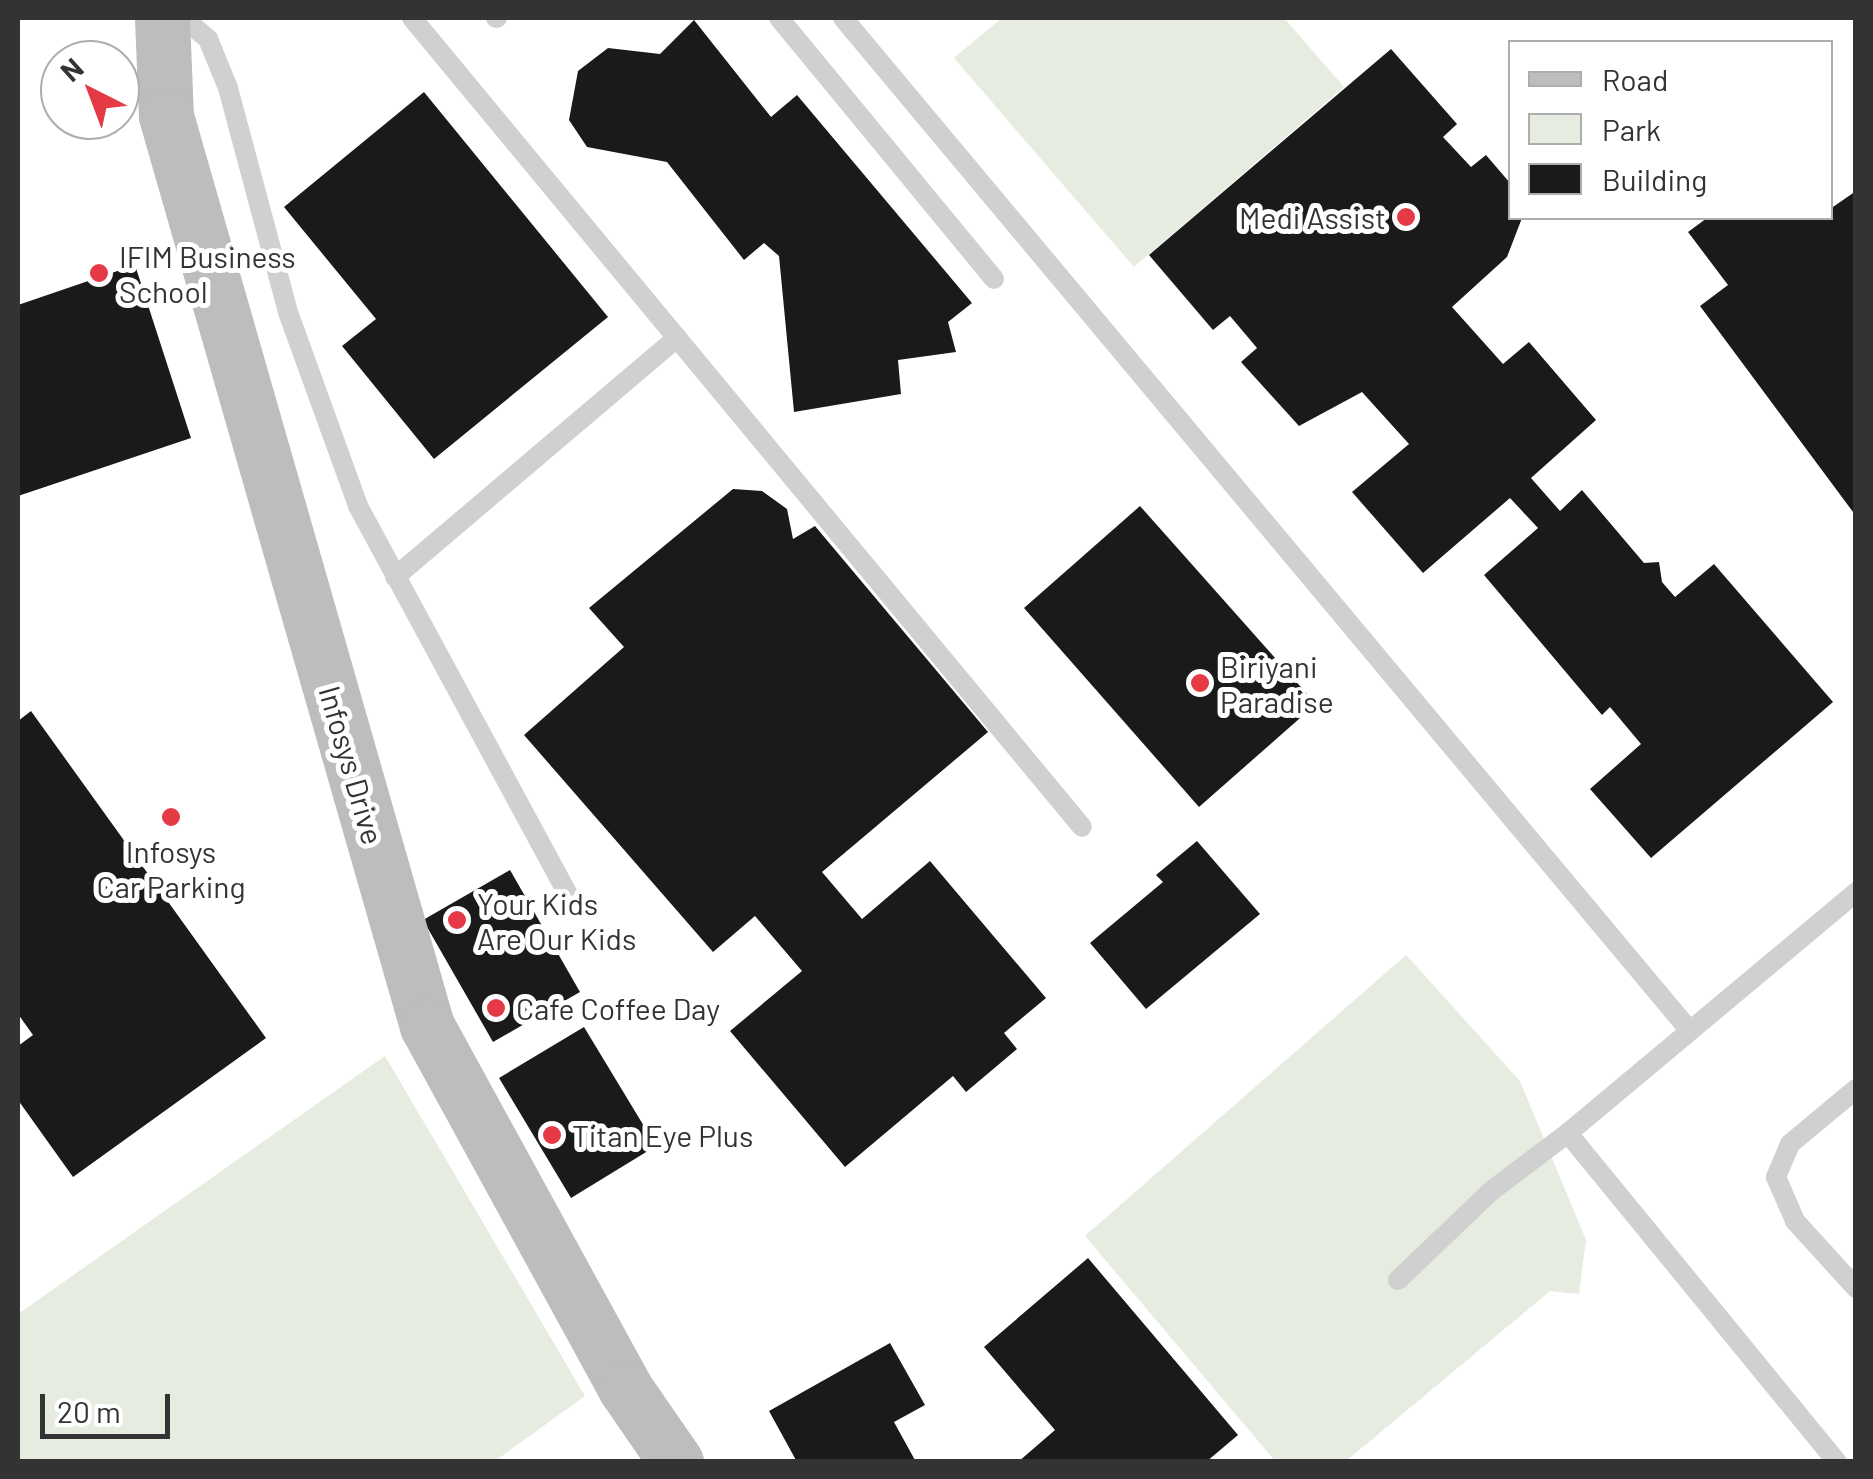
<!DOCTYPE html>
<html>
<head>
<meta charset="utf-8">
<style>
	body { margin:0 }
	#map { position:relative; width:1873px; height:1479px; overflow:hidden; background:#fff; font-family:Barlow,sans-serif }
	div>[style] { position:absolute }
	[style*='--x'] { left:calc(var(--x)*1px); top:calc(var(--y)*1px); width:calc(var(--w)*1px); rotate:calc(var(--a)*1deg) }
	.green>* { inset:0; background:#e6ecdf }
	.building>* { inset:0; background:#1a1a1a }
	.lane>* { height:20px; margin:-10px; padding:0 10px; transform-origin:10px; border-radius:10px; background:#d0d0d0 }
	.secondary>* { height:55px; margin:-27.5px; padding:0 27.5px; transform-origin:27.5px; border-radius:27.5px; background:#bdbdbd }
	.dots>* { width:28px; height:28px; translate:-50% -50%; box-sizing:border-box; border:5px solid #fff; border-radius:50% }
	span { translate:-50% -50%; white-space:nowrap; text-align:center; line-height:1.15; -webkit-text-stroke:10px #fff; paint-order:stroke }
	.poi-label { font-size:30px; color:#333 }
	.right { translate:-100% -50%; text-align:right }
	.left { translate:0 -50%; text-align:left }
	.street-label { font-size:30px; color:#333 }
	.frame { position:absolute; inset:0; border:20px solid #333; pointer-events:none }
	.legend { position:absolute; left:1508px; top:40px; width:325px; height:180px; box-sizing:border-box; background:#fff; border:2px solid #adadad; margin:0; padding:12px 18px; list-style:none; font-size:30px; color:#333 }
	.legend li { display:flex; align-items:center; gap:20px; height:50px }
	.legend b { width:50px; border:2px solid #adadad }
	.north { position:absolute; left:40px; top:40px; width:100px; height:100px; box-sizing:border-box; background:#fff; border:2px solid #adadad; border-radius:50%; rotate:318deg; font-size:28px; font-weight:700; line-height:40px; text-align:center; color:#333 }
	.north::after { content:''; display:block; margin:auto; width:35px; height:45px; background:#e63946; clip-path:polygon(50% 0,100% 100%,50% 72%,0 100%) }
	.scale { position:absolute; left:40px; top:1394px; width:130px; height:45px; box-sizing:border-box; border:5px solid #333; border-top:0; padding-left:12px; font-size:30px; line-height:35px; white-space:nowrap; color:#333; -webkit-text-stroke:8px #fff; paint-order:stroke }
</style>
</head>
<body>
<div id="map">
	<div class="green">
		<div style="clip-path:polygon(1002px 18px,1284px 18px,1344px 87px,1134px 267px,954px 58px)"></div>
		<div style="clip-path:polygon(1406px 955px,1520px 1081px,1586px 1240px,1579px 1294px,1550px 1291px,1346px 1461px,1276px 1462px,1085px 1236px)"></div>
		<div style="clip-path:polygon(385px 1056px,585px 1396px,495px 1461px,18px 1461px,18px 1314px)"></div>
	</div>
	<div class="building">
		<div style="clip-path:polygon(694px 20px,771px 117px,797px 95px,972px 303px,948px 322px,956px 352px,898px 360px,901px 394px,794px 412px,779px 256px,764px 243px,744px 260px,667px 162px,587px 147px,569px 120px,578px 71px,608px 48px,660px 54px)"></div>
		<div style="clip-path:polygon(1391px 49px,1457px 124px,1443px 137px,1471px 167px,1486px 155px,1510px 183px,1510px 218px,1522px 218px,1507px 257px,1452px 307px,1503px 364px,1529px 342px,1596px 420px,1531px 478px,1560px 511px,1582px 490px,1644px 563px,1659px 562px,1662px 582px,1675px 597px,1714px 564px,1833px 702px,1651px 858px,1590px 789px,1641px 744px,1610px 707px,1602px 715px,1484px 575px,1538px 528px,1510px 498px,1423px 573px,1352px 492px,1409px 444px,1362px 392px,1299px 426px,1241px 362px,1257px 348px,1230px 316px,1213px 330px,1149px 255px)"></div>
		<div style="clip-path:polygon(424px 92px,608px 317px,434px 459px,342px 346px,376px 319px,284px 207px)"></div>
		<div style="clip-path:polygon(1856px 191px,1856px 516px,1700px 306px,1728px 285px,1688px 232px,1707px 218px,1830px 218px,1830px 209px)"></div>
		<div style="clip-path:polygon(135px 265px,191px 438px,18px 496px,18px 305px)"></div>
		<div style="clip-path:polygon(733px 489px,762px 491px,787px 509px,793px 539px,815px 526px,988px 732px,822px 872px,862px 919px,930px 861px,1046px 998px,1004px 1033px,1017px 1049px,966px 1092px,953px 1076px,845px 1167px,730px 1031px,802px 971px,755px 916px,713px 952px,524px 735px,624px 647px,589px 608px)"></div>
		<div style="clip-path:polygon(1140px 506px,1316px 704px,1199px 807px,1024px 608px)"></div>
		<div style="clip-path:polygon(31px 711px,266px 1038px,73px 1177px,18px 1100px,18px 1046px,33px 1035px,18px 1014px,18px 721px)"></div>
		<div style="clip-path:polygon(1197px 841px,1260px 914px,1146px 1009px,1090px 943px,1163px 882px,1156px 875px)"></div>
		<div style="clip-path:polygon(510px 870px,580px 992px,493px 1042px,423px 920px)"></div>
		<div style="clip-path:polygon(584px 1027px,656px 1146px,571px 1198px,499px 1078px)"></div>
		<div style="clip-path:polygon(1088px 1258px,1238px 1435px,1206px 1462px,1018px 1462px,1055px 1430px,984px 1347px)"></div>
		<div style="clip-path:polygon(890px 1343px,925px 1405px,894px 1422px,916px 1462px,797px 1462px,769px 1411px)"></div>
	</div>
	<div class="lane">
		<div style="--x:183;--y:18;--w:33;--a:40"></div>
		<div style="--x:208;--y:39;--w:53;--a:67.8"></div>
		<div style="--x:228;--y:88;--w:235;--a:75"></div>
		<div style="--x:289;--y:315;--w:203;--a:70.1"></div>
		<div style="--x:358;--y:506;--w:449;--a:61.6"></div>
		<div style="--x:412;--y:18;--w:1050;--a:50.37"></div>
		<div style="--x:496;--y:18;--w:1;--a:0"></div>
		<div style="--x:779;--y:18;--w:338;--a:50.5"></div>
		<div style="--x:843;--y:18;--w:1320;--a:50.1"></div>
		<div style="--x:395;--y:577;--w:370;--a:-40.3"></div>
		<div style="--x:1856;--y:1089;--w:86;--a:140.2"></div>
		<div style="--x:1790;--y:1144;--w:36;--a:113"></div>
		<div style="--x:1776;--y:1177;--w:48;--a:66.6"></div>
		<div style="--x:1795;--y:1221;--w:91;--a:47.7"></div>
		<div style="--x:1398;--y:1280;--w:129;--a:-43.7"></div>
		<div style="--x:1491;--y:1191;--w:96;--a:-37"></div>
		<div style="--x:1837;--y:1462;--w:425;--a:-129.3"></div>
		<div style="--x:1568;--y:1133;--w:376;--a:-39.9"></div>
	</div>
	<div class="secondary">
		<div style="--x:162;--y:18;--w:98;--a:87.7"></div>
		<div style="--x:166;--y:116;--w:947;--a:74"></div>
		<div style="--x:427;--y:1026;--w:413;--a:61.3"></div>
		<div style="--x:625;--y:1388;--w:90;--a:55.4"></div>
	</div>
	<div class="dots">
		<div style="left:1406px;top:217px;background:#e63946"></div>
		<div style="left:99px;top:273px;background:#e63946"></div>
		<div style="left:1200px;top:683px;background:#e63946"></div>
		<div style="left:171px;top:817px;background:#e63946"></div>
		<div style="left:457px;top:920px;background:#e63946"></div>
		<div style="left:496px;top:1008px;background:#e63946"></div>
		<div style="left:552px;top:1135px;background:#e63946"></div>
	</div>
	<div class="poi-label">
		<span class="right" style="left:1386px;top:217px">Medi Assist</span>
		<span class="left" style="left:119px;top:273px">IFIM Business<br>School</span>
		<span class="left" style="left:1220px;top:683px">Biriyani<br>Paradise</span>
		<span style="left:171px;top:868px">Infosys<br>Car Parking</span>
		<span class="left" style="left:477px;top:920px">Your Kids<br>Are Our Kids</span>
		<span class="left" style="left:516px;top:1008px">Cafe Coffee Day</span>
		<span class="left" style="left:572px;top:1135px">Titan Eye Plus</span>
	</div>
	<div class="street-label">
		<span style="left:352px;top:765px;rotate:74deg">Infosys Drive</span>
	</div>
	<div class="frame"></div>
	<ul class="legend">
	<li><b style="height:12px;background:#bdbdbd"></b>Road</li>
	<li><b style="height:28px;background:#e6ecdf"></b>Park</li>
	<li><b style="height:28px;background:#1a1a1a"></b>Building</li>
	</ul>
	<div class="north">N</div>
	<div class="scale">20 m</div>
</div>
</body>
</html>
